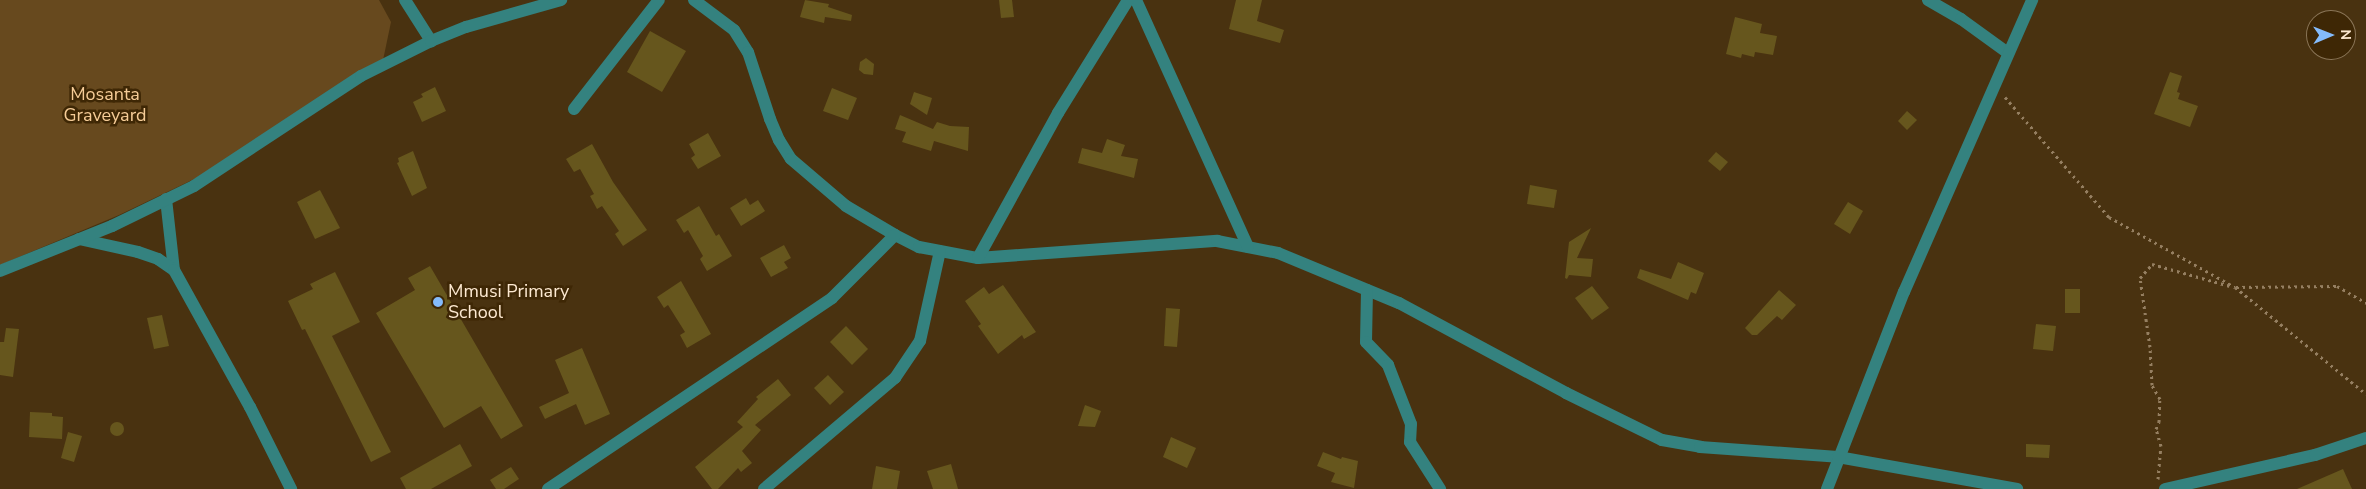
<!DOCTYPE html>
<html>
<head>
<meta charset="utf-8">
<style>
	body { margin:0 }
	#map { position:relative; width:2366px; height:489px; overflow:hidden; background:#493210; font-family:"Nunito Sans",sans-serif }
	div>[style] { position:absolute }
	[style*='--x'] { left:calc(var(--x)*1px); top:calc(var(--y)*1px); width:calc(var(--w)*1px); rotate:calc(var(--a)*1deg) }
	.green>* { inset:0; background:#67491e }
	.building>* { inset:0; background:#66561d }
	.round { border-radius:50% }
	.path>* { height:3px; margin-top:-1.5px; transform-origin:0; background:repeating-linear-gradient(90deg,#957f61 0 2.5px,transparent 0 6.5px) }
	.minor>* { height:12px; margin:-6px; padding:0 6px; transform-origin:6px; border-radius:6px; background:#34827f }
	.dots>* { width:14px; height:14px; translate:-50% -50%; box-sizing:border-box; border:2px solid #3e2705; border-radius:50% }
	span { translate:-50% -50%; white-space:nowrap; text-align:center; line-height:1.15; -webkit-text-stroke:5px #3e2705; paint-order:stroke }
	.park-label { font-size:18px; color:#f6cc97 }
	.poi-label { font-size:18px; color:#fde9d1 }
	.left { translate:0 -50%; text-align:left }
	.north { position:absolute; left:2306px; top:10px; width:50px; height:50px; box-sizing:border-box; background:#3e2705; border:1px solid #8a7557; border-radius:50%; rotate:89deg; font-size:14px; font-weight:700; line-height:20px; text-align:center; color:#fde9d1 }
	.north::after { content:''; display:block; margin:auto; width:18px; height:22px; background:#84bbfb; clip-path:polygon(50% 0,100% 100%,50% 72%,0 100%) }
</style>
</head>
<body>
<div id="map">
	<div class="green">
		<div style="clip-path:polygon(0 0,379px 0,391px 22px,382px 65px,213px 170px,119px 215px,0 265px)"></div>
	</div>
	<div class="building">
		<div style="clip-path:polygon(805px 0,829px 4px,828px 7px,852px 15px,851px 21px,825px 17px,824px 23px,800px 17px)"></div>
		<div style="clip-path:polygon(999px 0,1012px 0,1014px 17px,1001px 18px)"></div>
		<div style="clip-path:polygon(1236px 0,1262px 0,1257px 21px,1284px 30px,1280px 43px,1229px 29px)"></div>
		<div style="clip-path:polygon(1735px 17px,1762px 24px,1760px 33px,1777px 36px,1773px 55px,1755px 52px,1754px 57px,1742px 54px,1741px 58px,1726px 54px)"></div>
		<div style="clip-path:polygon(650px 31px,686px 51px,662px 92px,627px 72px)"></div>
		<div style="clip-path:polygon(866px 58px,874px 64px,873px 75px,864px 74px,859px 70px,860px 62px)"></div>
		<div style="clip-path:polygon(2170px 72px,2182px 76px,2177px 92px,2180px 93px,2178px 99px,2198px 106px,2190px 127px,2154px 114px)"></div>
		<div style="clip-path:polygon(435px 87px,446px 111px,422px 122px,413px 102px,423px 97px,421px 94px)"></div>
		<div style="clip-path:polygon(832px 88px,857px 98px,848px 120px,823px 111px)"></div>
		<div style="clip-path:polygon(914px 92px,932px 98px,927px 115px,910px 104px)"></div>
		<div style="clip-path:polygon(1907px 111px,1917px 120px,1907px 130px,1898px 121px)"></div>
		<div style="clip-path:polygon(900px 115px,933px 129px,937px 122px,950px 126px,969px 127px,968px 151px,934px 141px,931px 151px,902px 142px,906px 132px,895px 129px)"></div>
		<div style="clip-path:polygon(708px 133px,721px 156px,698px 169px,691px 158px,695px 155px,689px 144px)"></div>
		<div style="clip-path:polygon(1107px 139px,1125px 145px,1121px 156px,1138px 159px,1134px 178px,1078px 163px,1082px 148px,1102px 153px)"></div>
		<div style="clip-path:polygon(592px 144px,613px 182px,647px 230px,623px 246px,615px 234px,619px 231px,602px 206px,597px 209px,590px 196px,594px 194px,580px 169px,574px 172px,566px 159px)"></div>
		<div style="clip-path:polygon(413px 151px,427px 188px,412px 196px,397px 163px,399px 162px,398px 158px)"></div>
		<div style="clip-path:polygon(1716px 152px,1728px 162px,1720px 171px,1708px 161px)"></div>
		<div style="clip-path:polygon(1530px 185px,1557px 190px,1554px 208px,1527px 204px)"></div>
		<div style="clip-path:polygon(320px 190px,340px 228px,315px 239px,297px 202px)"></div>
		<div style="clip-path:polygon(746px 198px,750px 205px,758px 200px,765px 211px,741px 226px,730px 208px)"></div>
		<div style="clip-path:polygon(1848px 202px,1863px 211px,1850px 234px,1834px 224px)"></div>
		<div style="clip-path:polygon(699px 206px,716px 236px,719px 234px,732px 256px,707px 271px,700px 259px,703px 256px,688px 230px,684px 233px,676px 220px)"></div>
		<div style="clip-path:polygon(1591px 228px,1577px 258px,1593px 259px,1591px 277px,1569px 275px,1567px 279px,1565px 278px,1569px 242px)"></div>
		<div style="clip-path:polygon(784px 245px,791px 258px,784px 262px,788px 268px,771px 277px,760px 258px)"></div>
		<div style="clip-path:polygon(1678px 262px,1704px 273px,1696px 294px,1691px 292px,1688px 300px,1637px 278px,1640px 269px,1671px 279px)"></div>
		<div style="clip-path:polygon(430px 266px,523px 426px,501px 439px,481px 406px,444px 428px,376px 313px,415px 290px,408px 278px)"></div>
		<div style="clip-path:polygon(335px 272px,360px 322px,332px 336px,391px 452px,371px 462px,305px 329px,302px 330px,288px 301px,313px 289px,310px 284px)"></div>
		<div style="clip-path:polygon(681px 281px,711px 334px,687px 348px,680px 335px,685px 332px,668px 305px,664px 308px,657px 297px)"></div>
		<div style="clip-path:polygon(1003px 285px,1036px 332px,1024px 339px,1022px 335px,998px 354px,978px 326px,981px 324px,965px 301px,984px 287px,989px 294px)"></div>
		<div style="clip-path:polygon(1592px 286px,1609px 308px,1592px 320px,1575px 298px)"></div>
		<div style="clip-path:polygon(2065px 289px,2080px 289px,2080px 313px,2065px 313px)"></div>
		<div style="clip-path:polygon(1779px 290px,1796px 305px,1782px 320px,1777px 316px,1757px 335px,1752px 335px,1745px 328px)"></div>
		<div style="clip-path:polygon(1166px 308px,1180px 309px,1177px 347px,1164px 346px)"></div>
		<div style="clip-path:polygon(162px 315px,169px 346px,154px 349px,147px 318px)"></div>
		<div style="clip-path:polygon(2036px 324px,2056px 326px,2053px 351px,2033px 349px)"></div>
		<div style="clip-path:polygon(846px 326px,868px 349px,852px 365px,830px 342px)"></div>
		<div style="clip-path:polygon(6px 328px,19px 329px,13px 377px,0 375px,0 342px,4px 342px)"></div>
		<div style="clip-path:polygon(582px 348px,610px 414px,585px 425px,576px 404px,545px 419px,539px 407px,569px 393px,555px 360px)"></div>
		<div style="clip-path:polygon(828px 375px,844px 392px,830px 405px,814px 388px)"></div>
		<div style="clip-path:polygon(778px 379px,791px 395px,755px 425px,761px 430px,742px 451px,752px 463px,741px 472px,738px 468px,718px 489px,712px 489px,695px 467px,743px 427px,737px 422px,758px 399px,756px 397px)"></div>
		<div style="clip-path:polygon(1085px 405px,1101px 411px,1095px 427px,1078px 426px)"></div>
		<div style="clip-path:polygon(30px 412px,52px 413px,52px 416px,63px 417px,62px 439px,29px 437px)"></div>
		<div class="round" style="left:110px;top:422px;width:14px;height:14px"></div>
		<div style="clip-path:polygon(68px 432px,82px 436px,74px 462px,61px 458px)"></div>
		<div style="clip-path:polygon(1171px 437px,1196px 448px,1187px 468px,1163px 457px)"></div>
		<div style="clip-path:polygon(460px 444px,472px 466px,431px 489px,406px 489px,400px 478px)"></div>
		<div style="clip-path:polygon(2026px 444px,2050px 445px,2049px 458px,2026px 457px)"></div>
		<div style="clip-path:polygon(1323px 452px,1341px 459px,1342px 457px,1358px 461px,1354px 488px,1331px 482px,1335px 473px,1317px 466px)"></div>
		<div style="clip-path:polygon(951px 464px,958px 489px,933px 489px,927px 471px)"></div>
		<div style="clip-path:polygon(876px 466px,900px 471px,897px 489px,872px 489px)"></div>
		<div style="clip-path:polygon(511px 467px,519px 479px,504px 489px,496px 489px,490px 480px)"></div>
		<div style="clip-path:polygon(2343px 469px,2352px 489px,2297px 489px)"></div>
	</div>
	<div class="path">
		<div style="--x:2005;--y:97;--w:159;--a:49.1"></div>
		<div style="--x:2109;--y:217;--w:144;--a:29.1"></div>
		<div style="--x:2235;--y:287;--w:169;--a:39.2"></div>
		<div style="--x:2236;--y:287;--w:101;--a:-0.6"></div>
		<div style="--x:2337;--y:286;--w:34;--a:30"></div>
		<div style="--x:2158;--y:479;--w:33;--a:-85"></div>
		<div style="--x:2161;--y:446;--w:18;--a:-106"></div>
		<div style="--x:2156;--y:429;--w:8;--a:-67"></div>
		<div style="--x:2159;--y:422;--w:23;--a:-88"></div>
		<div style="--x:2160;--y:399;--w:16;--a:-120"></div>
		<div style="--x:2152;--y:385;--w:38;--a:-93"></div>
		<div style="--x:2150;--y:347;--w:70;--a:-98.2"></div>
		<div style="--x:2140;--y:278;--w:18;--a:-49"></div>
		<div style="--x:2152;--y:264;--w:81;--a:15.8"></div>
	</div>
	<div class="minor">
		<div style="--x:405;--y:0;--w:49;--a:57.6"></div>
		<div style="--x:694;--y:0;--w:50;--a:36.9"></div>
		<div style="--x:734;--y:30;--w:26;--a:58"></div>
		<div style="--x:748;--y:52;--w:71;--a:71.8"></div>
		<div style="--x:770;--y:119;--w:23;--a:67"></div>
		<div style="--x:779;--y:140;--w:22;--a:58"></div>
		<div style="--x:791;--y:159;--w:72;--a:40.5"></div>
		<div style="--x:846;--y:206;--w:57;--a:30.6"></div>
		<div style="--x:895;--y:235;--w:27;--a:27"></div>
		<div style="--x:919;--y:247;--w:60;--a:10.6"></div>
		<div style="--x:978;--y:258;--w:240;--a:-4.1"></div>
		<div style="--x:1217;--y:241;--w:62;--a:11.1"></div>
		<div style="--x:1278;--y:253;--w:131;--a:22.5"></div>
		<div style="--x:1399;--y:303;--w:190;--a:28.3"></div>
		<div style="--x:1566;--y:393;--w:107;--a:26.1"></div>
		<div style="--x:1662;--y:440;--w:39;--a:10"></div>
		<div style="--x:1700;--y:447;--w:138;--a:4.1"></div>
		<div style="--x:1838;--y:457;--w:182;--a:10.1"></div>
		<div style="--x:1136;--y:0;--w:271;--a:65.6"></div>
		<div style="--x:1928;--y:0;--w:38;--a:30"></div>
		<div style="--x:1961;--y:19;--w:58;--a:35.9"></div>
		<div style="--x:574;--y:109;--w:138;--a:-52.1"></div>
		<div style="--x:166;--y:199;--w:71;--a:83.6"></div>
		<div style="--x:79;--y:239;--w:60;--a:12.4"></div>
		<div style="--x:138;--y:252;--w:21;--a:19"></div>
		<div style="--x:158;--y:259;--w:19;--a:35"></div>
		<div style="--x:174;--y:270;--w:157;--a:61"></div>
		<div style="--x:250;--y:407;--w:92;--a:63.4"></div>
		<div style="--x:978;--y:258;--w:166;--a:-61.1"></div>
		<div style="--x:1058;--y:113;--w:133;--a:-58.2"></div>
		<div style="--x:0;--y:271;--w:121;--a:-21.9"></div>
		<div style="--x:112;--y:226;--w:91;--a:-26"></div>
		<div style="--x:194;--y:186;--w:200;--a:-33.4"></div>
		<div style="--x:361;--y:76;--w:78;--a:-26.6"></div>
		<div style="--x:431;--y:41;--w:38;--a:-22"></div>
		<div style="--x:466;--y:27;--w:99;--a:-15.9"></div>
		<div style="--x:1367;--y:290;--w:52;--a:91.1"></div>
		<div style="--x:1366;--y:342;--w:32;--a:46"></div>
		<div style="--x:1388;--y:365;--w:63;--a:68.7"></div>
		<div style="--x:1411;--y:424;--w:18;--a:93"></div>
		<div style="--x:1410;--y:442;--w:56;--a:57.4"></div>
		<div style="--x:548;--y:489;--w:342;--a:-33.9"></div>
		<div style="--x:832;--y:298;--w:89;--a:-45"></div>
		<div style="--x:764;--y:489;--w:172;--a:-40.3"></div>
		<div style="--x:895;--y:378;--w:45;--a:-56"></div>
		<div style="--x:920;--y:341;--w:92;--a:-77.5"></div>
		<div style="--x:1827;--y:489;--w:212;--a:-68.7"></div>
		<div style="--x:1904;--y:292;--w:319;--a:-66.3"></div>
		<div style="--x:2165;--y:489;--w:154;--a:-12.8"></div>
		<div style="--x:2315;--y:455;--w:54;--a:-18.4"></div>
	</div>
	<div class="dots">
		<div style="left:438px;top:302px;background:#84bbfb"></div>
	</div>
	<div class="park-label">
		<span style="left:105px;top:105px">Mosanta<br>Graveyard</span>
	</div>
	<div class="poi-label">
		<span class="left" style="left:448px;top:302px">Mmusi Primary<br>School</span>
	</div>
	<div class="north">N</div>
</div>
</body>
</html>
